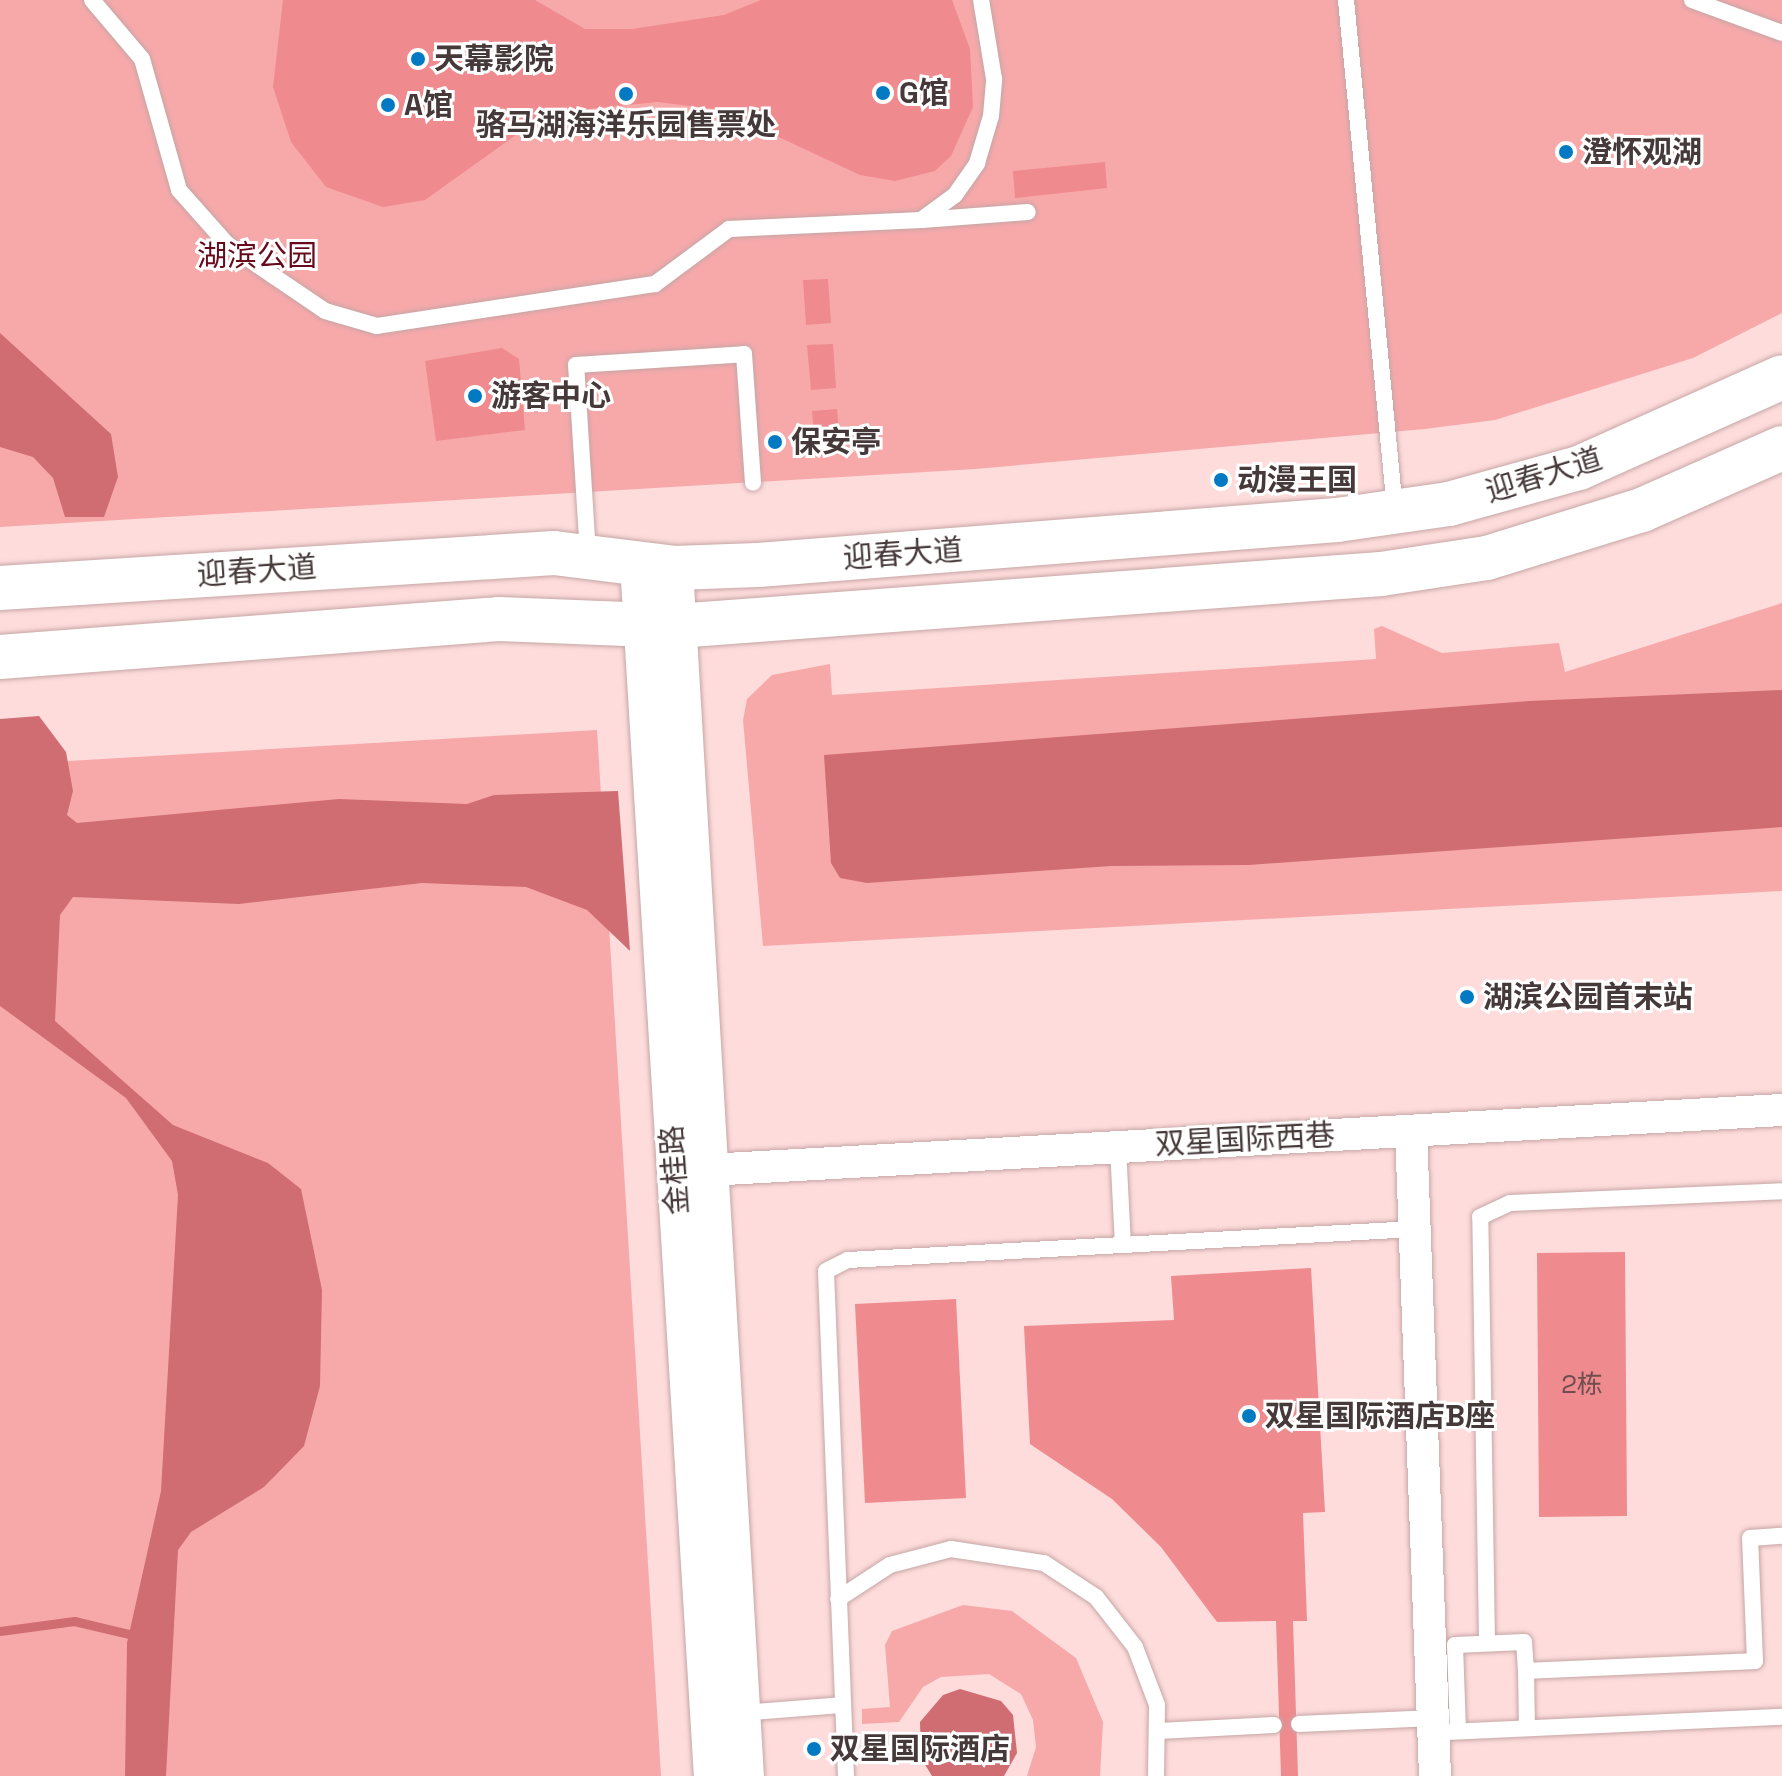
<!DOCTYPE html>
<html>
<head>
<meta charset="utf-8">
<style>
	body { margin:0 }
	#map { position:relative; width:1782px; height:1776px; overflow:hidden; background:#fddcdb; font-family:"Space Grotesk","Noto Sans SC",sans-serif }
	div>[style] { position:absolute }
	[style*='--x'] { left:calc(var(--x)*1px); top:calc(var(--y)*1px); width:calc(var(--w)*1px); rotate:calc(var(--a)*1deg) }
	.green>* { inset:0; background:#f7a9aa }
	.water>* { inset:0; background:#cf6d72 }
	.stream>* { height:9px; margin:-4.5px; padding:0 4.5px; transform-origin:4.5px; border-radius:4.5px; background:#cf6d72 }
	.building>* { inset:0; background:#ef8a8e }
	.roads { filter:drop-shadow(0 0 2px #c6a6a6) drop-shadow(0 0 2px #c6a6a6) }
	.service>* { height:16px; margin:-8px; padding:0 8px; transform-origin:8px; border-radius:8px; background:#fff }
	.minor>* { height:32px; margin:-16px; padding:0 16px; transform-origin:16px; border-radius:16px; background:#fff }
	.tertiary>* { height:38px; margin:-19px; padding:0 19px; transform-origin:19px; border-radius:19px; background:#fff }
	.secondary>* { height:44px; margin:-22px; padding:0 22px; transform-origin:22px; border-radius:22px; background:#fff }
	.dots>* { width:22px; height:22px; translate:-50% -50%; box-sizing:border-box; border:4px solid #fff; border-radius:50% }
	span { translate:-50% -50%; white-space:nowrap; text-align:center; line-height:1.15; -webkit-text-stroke:6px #fff; paint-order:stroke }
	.number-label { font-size:26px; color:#704d4e }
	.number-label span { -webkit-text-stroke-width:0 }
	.poi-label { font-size:30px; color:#463939; font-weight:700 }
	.left { translate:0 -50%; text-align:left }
	.park-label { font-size:30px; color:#670b1c }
	.street-label { font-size:30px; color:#463939 }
</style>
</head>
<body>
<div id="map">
	<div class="green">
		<div style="clip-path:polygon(0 0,1782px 0,1782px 313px,1693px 358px,1495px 420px,1425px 429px,975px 469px,0 527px)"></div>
		<div style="clip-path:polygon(1782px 603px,1782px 891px,763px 946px,743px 720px,747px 699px,772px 675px,830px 664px,832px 695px,1376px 659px,1374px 629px,1382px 626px,1442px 653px,1559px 643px,1565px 672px)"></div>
		<div style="clip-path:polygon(597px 730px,661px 1776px,0 1776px,0 765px)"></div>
		<div style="clip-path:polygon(963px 1605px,1012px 1611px,1076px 1658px,1103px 1722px,1100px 1776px,1027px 1776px,1036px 1747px,1033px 1720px,1021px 1694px,989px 1674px,941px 1677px,923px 1687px,899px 1722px,862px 1724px,862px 1709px,890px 1707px,885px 1645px,892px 1631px)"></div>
	</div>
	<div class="water">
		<div style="clip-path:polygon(0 333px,111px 434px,118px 477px,104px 517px,65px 517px,53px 478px,33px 457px,0 447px)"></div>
		<div style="clip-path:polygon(1782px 690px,1782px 827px,1249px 865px,1111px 866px,867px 883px,840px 878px,831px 863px,824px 755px,1529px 701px)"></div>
		<div style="clip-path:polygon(39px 716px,66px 752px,73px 791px,67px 815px,77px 823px,339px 799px,467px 804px,494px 795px,618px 791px,630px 951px,587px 910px,526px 887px,422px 883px,239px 904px,73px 897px,60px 915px,55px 1021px,173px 1125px,268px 1163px,301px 1189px,322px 1290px,320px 1386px,304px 1446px,264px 1487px,191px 1532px,178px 1550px,166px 1776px,125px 1776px,127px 1643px,161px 1491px,178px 1195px,172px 1161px,126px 1098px,0 1006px,0 719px)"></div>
		<div style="clip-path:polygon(960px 1689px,1001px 1701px,1013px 1715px,1017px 1753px,1004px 1776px,932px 1776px,921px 1758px,920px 1722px,943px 1695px)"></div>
	</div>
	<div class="stream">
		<div style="--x:0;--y:1631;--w:75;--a:-7.7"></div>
		<div style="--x:74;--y:1621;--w:57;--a:13.3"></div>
	</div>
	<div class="building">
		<div style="clip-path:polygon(283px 0,535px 0,585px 29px,632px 29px,724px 15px,761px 0,952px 0,970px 49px,973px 107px,951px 156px,935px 171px,895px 181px,860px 175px,721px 110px,658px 102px,578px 110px,527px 127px,425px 200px,383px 207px,326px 187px,291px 142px,273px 87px)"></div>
		<div style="clip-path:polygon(1105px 162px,1107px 188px,1015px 198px,1013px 171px)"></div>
		<div style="clip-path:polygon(828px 279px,831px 323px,806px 325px,803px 280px)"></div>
		<div style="clip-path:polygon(833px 344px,836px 388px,811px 390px,807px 345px)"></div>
		<div style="clip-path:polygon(502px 348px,519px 359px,525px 430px,436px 441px,425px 361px)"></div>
		<div style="clip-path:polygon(837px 409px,841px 454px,816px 456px,812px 411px)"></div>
		<div style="clip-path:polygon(770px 434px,779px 434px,781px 449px,771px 450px)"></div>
		<div style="clip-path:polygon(1625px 1252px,1627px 1516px,1539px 1517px,1537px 1253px)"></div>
		<div style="clip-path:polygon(1311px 1268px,1325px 1512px,1303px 1513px,1307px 1621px,1293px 1621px,1298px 1776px,1281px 1776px,1276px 1621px,1217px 1622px,1161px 1547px,1112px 1499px,1030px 1444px,1024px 1326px,1174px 1320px,1171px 1276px)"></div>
		<div style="clip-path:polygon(956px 1299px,966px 1498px,865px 1503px,855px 1304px)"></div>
	</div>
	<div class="roads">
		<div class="service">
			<div style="--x:92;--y:0;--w:77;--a:49.7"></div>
			<div style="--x:142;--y:59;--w:136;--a:74.2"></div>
			<div style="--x:179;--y:190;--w:72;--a:48.4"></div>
			<div style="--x:227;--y:244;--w:58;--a:34.5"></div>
			<div style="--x:275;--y:277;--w:60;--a:34.2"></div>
			<div style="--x:325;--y:311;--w:54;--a:16.1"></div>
			<div style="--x:377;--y:326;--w:281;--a:-8.6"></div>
			<div style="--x:655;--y:284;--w:92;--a:-36.6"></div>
			<div style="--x:729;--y:229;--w:192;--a:-2.7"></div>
			<div style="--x:921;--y:220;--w:42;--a:-36.3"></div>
			<div style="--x:955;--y:195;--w:39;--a:-55"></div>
			<div style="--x:977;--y:163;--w:49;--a:-73.4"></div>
			<div style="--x:991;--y:116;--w:37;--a:-85"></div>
			<div style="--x:994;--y:79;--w:80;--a:-99.3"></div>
			<div style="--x:1346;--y:0;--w:512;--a:84.51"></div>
			<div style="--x:1692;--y:0;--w:96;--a:20.1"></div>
			<div style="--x:922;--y:220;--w:106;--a:-4.3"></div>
			<div style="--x:588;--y:554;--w:189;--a:-93.6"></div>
			<div style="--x:576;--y:365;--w:168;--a:-3.7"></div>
			<div style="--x:744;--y:354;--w:129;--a:86"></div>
			<div style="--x:1118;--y:1147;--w:98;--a:87.1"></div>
			<div style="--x:838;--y:1599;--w:62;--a:-33.2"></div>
			<div style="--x:890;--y:1565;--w:63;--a:-14.7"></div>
			<div style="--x:951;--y:1549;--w:94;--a:8.6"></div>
			<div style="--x:1044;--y:1563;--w:62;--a:33.2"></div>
			<div style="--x:1096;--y:1597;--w:63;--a:52"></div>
			<div style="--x:1135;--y:1647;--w:62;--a:69.2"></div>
			<div style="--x:1157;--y:1705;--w:71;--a:90.8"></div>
			<div style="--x:1487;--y:1643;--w:426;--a:-90.9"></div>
			<div style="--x:1480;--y:1217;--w:33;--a:-25"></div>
			<div style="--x:1510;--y:1203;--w:272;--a:-2.5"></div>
			<div style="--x:1526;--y:1671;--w:57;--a:89"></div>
			<div style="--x:741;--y:1713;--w:102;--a:-4.5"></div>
			<div style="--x:1299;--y:1724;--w:135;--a:-2.5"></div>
			<div style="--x:1159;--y:1731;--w:115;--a:-3"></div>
			<div style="--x:1458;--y:1731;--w:86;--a:-92"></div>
			<div style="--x:1455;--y:1645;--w:69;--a:-2.5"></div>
			<div style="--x:1524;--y:1642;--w:29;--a:86"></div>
			<div style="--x:1526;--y:1671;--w:229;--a:-2.5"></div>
			<div style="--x:1755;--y:1661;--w:123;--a:-92.3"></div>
			<div style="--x:1750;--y:1538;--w:32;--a:-4"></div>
			<div style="--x:1447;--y:1732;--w:335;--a:-2.6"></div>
			<div style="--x:846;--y:1776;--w:505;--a:-92.27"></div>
			<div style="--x:826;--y:1271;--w:25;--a:-27"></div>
			<div style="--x:848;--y:1260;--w:567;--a:-3.13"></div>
		</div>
		<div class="minor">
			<div style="--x:1411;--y:1131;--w:645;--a:87.87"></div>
			<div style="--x:708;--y:1170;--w:1076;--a:-3.2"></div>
		</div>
		<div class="tertiary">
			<div style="--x:639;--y:564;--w:1214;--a:86.51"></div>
			<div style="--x:674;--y:568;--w:1210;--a:86.64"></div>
		</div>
		<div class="secondary">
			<div style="--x:0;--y:588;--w:555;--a:-3.61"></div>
			<div style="--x:554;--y:553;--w:121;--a:7.1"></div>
			<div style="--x:674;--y:568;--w:84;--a:-2"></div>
			<div style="--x:758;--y:565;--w:581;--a:-4.44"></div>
			<div style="--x:1337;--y:520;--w:113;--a:-8.1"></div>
			<div style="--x:1449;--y:504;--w:135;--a:-15.5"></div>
			<div style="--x:1579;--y:468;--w:222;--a:-24.1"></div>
			<div style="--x:0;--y:657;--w:500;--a:-4.35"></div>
			<div style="--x:499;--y:619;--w:177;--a:2.3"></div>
			<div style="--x:676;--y:626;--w:707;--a:-4.22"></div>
			<div style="--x:1381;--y:574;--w:107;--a:-8.6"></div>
			<div style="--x:1487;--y:558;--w:162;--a:-17.2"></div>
			<div style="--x:1642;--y:510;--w:153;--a:-23.9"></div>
		</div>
	</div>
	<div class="dots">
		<div style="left:418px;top:59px;background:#027ac3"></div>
		<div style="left:883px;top:93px;background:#027ac3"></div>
		<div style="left:626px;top:94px;background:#027ac3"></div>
		<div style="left:388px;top:105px;background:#027ac3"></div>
		<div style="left:1566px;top:152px;background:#027ac3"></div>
		<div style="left:475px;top:396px;background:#027ac3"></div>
		<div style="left:775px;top:442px;background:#027ac3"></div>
		<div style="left:1221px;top:480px;background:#027ac3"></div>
		<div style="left:1467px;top:997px;background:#027ac3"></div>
		<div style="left:1249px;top:1416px;background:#027ac3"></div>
		<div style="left:814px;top:1749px;background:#027ac3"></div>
	</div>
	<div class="number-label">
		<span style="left:1582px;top:1385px">2栋</span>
	</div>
	<div class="poi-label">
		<span class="left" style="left:434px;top:59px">天幕影院</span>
		<span class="left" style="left:899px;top:93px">G馆</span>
		<span class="left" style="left:404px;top:105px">A馆</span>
		<span style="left:626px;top:125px">骆马湖海洋乐园售票处</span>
		<span class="left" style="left:1582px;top:152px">澄怀观湖</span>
		<span class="left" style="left:491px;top:396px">游客中心</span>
		<span class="left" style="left:791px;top:442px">保安亭</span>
		<span class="left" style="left:1237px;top:480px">动漫王国</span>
		<span class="left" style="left:1483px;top:997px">湖滨公园首末站</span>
		<span class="left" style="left:1265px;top:1416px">双星国际酒店B座</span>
		<span class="left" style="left:830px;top:1749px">双星国际酒店</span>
	</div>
	<div class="park-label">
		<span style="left:257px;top:256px">湖滨公园</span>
	</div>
	<div class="street-label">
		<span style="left:1544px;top:475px;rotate:-17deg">迎春大道</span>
		<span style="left:903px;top:554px;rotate:-4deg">迎春大道</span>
		<span style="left:257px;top:571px;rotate:-4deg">迎春大道</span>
		<span style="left:1245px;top:1140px;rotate:-3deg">双星国际西巷</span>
		<span style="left:675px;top:1170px;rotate:-94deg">金桂路</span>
	</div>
</div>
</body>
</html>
